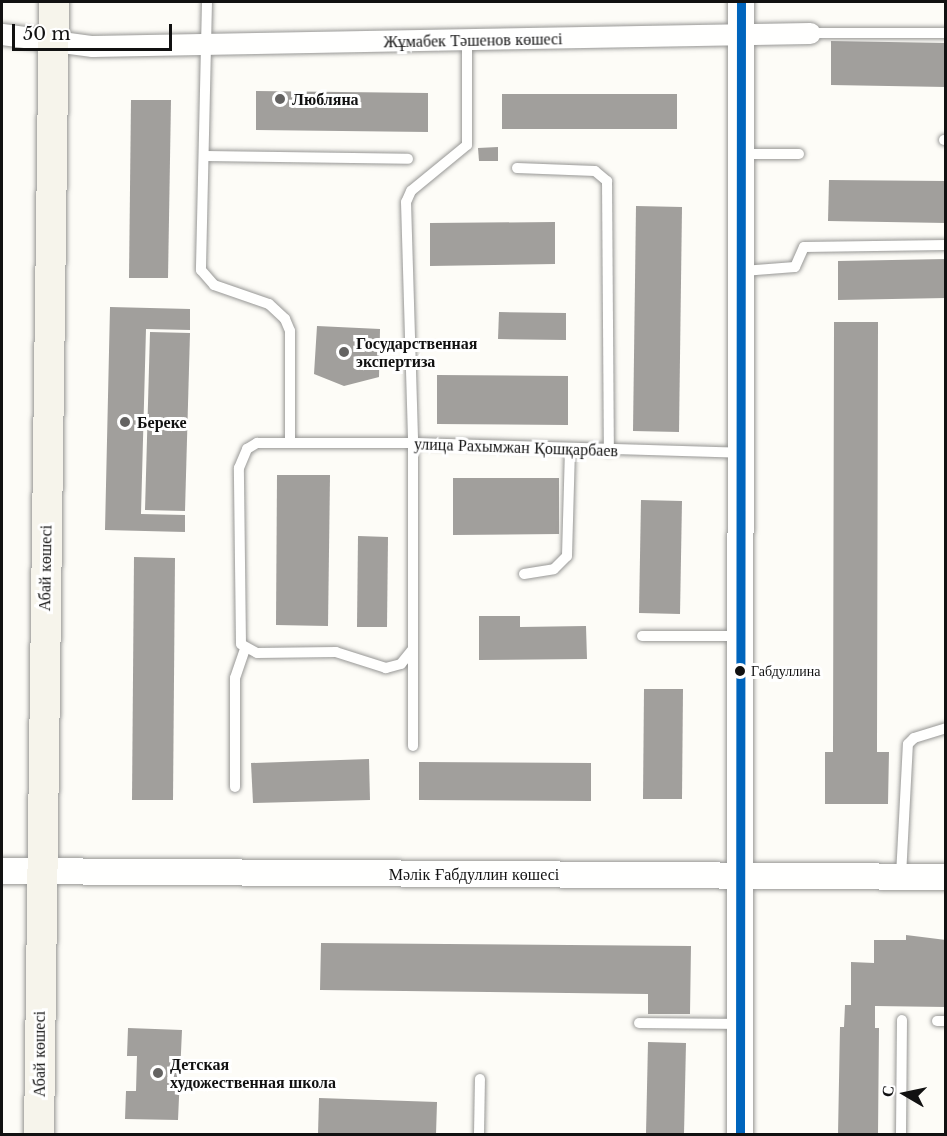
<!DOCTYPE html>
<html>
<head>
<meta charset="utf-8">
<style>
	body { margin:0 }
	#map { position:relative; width:947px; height:1136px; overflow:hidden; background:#fdfcf7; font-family:"Libre Baskerville",serif }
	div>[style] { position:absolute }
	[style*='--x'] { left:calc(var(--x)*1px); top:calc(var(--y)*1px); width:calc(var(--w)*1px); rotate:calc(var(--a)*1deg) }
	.building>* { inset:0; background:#a19f9c }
	.roads { filter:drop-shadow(0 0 2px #979795) drop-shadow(0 0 2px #979795) }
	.service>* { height:10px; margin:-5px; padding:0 5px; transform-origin:5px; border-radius:5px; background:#fffffe }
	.minor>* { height:21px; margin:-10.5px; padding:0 10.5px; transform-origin:10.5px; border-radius:10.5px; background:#fffffe }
	.tertiary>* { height:26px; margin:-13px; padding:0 13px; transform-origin:13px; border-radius:13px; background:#fffffe }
	.secondary>* { height:30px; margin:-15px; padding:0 15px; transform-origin:15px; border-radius:15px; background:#f6f4eb }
	.bus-1>* { height:9px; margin:-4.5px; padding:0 4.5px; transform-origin:4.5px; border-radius:4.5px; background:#0065bd }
	.dots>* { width:16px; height:16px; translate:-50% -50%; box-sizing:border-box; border:3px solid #fff; border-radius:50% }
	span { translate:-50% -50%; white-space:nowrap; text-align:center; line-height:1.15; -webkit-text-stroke:6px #fff; paint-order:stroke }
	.bus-label { font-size:14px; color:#111 }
	.left { translate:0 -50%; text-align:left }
	.street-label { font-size:16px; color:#111 }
	.poi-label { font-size:16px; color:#111; font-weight:700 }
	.frame { position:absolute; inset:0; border:3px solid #111; pointer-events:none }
	.north { position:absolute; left:875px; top:1064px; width:60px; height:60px; -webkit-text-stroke:4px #fff; paint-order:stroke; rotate:279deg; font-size:16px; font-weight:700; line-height:24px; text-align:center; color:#111 }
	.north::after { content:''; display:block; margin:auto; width:21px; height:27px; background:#111; clip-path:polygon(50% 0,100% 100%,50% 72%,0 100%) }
	.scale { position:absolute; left:12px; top:24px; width:160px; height:27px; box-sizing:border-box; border:3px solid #111; border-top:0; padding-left:8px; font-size:18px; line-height:21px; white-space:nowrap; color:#111; -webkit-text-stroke:4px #fff; paint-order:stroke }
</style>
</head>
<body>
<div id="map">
	<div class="building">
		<div style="clip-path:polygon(831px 41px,946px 43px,946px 87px,831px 85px)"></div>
		<div style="clip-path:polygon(256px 91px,428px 93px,428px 132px,256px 130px)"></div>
		<div style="clip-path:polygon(502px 94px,677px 94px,677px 129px,502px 129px)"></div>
		<div style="clip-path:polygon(131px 100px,171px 100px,168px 278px,129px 278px)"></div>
		<div style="clip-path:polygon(498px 147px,498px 161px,479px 161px,478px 148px)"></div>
		<div style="clip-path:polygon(829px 180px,946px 181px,946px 223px,828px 221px)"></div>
		<div style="clip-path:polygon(636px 206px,682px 207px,679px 432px,633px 431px)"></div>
		<div style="clip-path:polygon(555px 222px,555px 264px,430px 266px,430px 223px)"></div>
		<div style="clip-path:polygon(946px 259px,946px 298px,838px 300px,838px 261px)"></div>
		<div style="clip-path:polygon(110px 307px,190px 309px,190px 330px,146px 329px,141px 514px,185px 515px,185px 532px,105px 530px)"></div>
		<div style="clip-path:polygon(499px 312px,566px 313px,566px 340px,498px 339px)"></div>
		<div style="clip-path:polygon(834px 322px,878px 322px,877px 752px,889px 752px,888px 804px,825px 804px,825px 752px,833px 752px)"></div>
		<div style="clip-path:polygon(317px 326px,380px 329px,379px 377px,344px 386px,314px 374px)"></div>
		<div style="clip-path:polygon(150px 332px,190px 333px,185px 511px,145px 510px)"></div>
		<div style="clip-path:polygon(437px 375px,568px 376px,568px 425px,437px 424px)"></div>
		<div style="clip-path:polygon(277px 475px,330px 475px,328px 626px,276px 625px)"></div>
		<div style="clip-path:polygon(453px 478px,559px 478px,559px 534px,453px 535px)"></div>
		<div style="clip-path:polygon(641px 500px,682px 501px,680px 614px,639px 613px)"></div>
		<div style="clip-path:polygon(358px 536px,388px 537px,387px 627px,357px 627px)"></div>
		<div style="clip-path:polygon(134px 557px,175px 558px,173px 800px,132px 800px)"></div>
		<div style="clip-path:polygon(479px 616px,520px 616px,520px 627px,586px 626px,587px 659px,479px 660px)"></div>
		<div style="clip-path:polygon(644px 689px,683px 689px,682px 799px,643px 799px)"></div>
		<div style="clip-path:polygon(369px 759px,370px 800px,253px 803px,251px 763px)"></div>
		<div style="clip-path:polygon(419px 762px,591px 763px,591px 801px,419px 800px)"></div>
		<div style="clip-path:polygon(906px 935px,946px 940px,946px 1007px,875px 1006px,875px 1028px,879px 1028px,878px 1134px,838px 1134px,840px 1027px,844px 1027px,845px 1005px,851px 1005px,851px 962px,874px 963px,874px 940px,906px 940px)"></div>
		<div style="clip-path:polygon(321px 943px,691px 946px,690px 1014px,648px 1014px,648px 994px,320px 990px)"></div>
		<div style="clip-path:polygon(128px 1028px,182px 1030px,178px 1120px,125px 1119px,126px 1091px,136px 1091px,137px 1056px,127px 1056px)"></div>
		<div style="clip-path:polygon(648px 1042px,686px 1043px,684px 1134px,646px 1134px)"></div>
		<div style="clip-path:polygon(319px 1098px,437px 1102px,436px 1134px,318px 1134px)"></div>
	</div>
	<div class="roads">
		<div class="service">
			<div style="--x:207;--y:2;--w:268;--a:91.3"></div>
			<div style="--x:201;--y:270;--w:20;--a:49"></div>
			<div style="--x:214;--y:285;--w:58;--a:19.1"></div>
			<div style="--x:269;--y:304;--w:22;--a:43"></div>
			<div style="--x:285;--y:319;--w:13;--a:67"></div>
			<div style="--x:290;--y:331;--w:110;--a:90"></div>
			<div style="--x:810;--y:33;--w:136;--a:0"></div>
			<div style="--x:467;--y:41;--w:104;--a:90"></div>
			<div style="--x:467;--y:145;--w:72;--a:140.6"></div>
			<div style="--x:411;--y:191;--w:12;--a:114"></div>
			<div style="--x:406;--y:202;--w:241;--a:88.3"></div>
			<div style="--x:413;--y:443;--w:206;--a:90"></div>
			<div style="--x:413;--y:649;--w:19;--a:129"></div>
			<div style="--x:401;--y:664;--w:16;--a:165"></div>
			<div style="--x:386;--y:668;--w:52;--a:-162.3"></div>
			<div style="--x:336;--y:652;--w:79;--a:179.3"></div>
			<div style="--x:257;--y:653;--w:18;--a:-151"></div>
			<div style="--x:241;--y:644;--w:176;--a:-90.7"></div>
			<div style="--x:239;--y:468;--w:21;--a:-67"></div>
			<div style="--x:247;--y:449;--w:12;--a:-31"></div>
			<div style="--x:257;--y:443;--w:156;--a:0"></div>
			<div style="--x:413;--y:443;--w:328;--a:1.7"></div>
			<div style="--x:944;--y:140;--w:2;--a:0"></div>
			<div style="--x:741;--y:154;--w:58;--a:0"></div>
			<div style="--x:205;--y:156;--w:203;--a:0.8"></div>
			<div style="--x:517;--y:168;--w:78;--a:2.2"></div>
			<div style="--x:595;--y:171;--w:16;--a:40"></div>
			<div style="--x:607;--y:181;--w:270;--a:89.6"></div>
			<div style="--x:743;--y:271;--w:52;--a:-4.4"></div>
			<div style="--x:795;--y:267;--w:22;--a:-66"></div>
			<div style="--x:804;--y:247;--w:142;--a:-0.8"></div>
			<div style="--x:524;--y:574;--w:30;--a:-9"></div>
			<div style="--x:554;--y:569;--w:18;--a:-45"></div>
			<div style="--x:567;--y:556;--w:106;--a:-88.4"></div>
			<div style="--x:642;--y:636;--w:97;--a:0"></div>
			<div style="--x:413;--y:649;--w:97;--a:90"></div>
			<div style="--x:235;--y:787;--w:109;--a:-90"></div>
			<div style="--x:235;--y:678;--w:31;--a:-71"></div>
			<div style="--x:901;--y:876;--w:132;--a:-87"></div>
			<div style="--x:908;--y:744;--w:8;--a:-45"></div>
			<div style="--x:914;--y:738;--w:34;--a:-17"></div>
			<div style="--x:937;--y:1021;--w:9;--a:0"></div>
			<div style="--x:639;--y:1023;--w:101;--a:0.6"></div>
			<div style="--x:479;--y:1134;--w:55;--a:-89"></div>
			<div style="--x:901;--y:1134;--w:114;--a:-89.5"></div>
		</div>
		<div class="minor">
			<div style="--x:2;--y:34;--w:91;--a:7.6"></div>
			<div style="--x:92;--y:46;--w:718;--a:-1.04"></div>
		</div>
		<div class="tertiary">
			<div style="--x:2;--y:871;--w:944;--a:0.36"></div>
			<div style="--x:740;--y:1134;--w:1132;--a:-89.95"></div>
		</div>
		<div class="secondary">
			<div style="--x:39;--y:1134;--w:1132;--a:-89.24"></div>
		</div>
	</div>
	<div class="bus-1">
		<div style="--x:740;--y:1134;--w:1132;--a:-89.95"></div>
	</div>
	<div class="dots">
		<div style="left:280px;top:99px;background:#646362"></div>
		<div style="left:344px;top:352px;background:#646362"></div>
		<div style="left:125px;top:422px;background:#646362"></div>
		<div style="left:740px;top:671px;background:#111"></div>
		<div style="left:158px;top:1073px;background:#646362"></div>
	</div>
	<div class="bus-label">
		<span class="left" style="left:751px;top:671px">Габдуллина</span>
	</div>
	<div class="street-label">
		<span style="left:473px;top:40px;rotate:-1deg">Жұмабек Тәшенов көшесі</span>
		<span style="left:516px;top:447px;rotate:2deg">улица Рахымжан Қошқарбаев</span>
		<span style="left:45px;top:568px;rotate:-89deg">Абай көшесі</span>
		<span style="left:474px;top:874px">Мәлік Ғабдуллин көшесі</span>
		<span style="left:39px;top:1054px;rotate:-90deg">Абай көшесі</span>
	</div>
	<div class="poi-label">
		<span class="left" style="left:292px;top:99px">Любляна</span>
		<span class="left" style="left:356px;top:352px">Государственная<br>экспертиза</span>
		<span class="left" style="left:137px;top:422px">Береке</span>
		<span class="left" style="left:170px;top:1073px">Детская<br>художественная школа</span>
	</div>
	<div class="frame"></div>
	<div class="north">С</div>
	<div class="scale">50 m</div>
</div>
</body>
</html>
